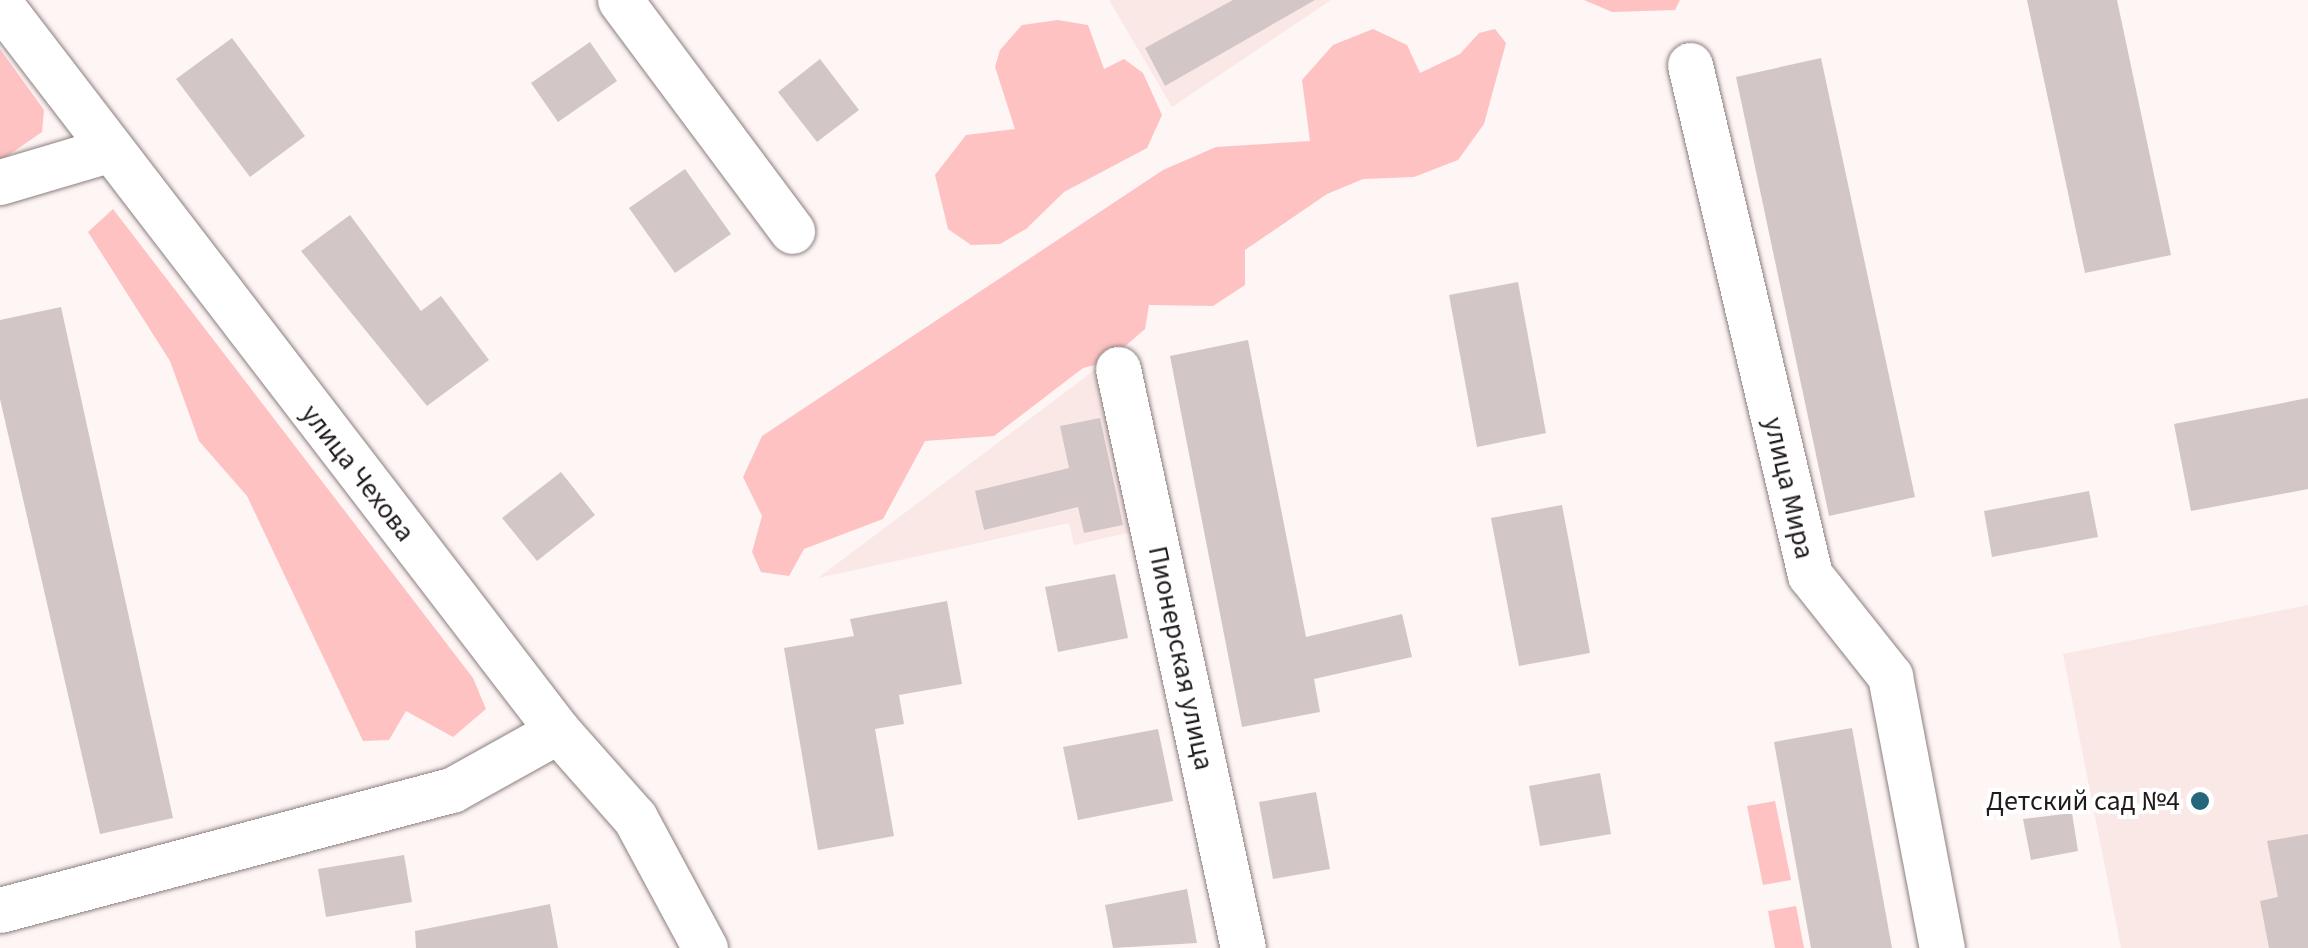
<!DOCTYPE html>
<html>
<head>
<meta charset="utf-8">
<style>
	body { margin:0 }
	#map { position:relative; width:2308px; height:948px; overflow:hidden; background:#fef5f5; font-family:"Source Sans 3",sans-serif }
	div>[style] { position:absolute }
	[style*='--x'] { left:calc(var(--x)*1px); top:calc(var(--y)*1px); width:calc(var(--w)*1px); rotate:calc(var(--a)*1deg) }
	.built>* { inset:0; background:#fae8e7 }
	.green>* { inset:0; background:#fec2c3 }
	.building>* { inset:0; background:#d3c6c6 }
	.roads { filter:drop-shadow(0 0 2px #8b7f7f) drop-shadow(0 0 2px #8b7f7f) }
	.minor>* { height:45px; margin:-22.5px; padding:0 22.5px; transform-origin:22.5px; border-radius:22.5px; background:#fff }
	.dots>* { width:28px; height:28px; translate:-50% -50%; box-sizing:border-box; border:5px solid #fff; border-radius:50% }
	span { translate:-50% -50%; white-space:nowrap; text-align:center; line-height:1.15; -webkit-text-stroke:8px #fff; paint-order:stroke }
	.street-label { font-size:28px; color:#211c1c }
	.poi-label { font-size:28px; color:#211c1c }
	.right { translate:-100% -50%; text-align:right }
</style>
</head>
<body>
<div id="map">
	<div class="built">
		<div style="clip-path:polygon(1109px 0,1331px 0,1172px 107px)"></div>
		<div style="clip-path:polygon(1096px 369px,1132px 532px,1074px 545px,1069px 523px,818px 578px)"></div>
		<div style="clip-path:polygon(2308px 605px,2308px 948px,2121px 948px,2063px 654px)"></div>
	</div>
	<div class="green">
		<div style="clip-path:polygon(1584px 0,1680px 0,1675px 10px,1612px 12px)"></div>
		<div style="clip-path:polygon(1058px 20px,1088px 25px,1104px 69px,1124px 59px,1143px 73px,1162px 115px,1147px 148px,1064px 192px,1026px 229px,1000px 244px,971px 245px,948px 229px,935px 175px,966px 135px,1015px 129px,995px 67px,1000px 50px,1022px 25px)"></div>
		<div style="clip-path:polygon(1373px 29px,1407px 45px,1420px 73px,1460px 54px,1479px 33px,1495px 29px,1506px 43px,1484px 124px,1458px 160px,1414px 177px,1363px 179px,1327px 194px,1245px 250px,1245px 285px,1213px 306px,1149px 305px,1145px 329px,1107px 362px,1083px 368px,994px 436px,925px 441px,883px 519px,804px 549px,789px 576px,761px 572px,752px 552px,762px 516px,743px 477px,762px 436px,1163px 170px,1216px 147px,1310px 141px,1302px 80px,1333px 45px)"></div>
		<div style="clip-path:polygon(0 49px,44px 110px,42px 132px,0 161px)"></div>
		<div style="clip-path:polygon(113px 209px,473px 678px,486px 709px,453px 737px,406px 711px,389px 740px,363px 741px,247px 496px,199px 441px,170px 361px,88px 232px)"></div>
		<div style="clip-path:polygon(1775px 801px,1791px 880px,1763px 885px,1747px 806px)"></div>
		<div style="clip-path:polygon(1796px 906px,1804px 948px,1775px 948px,1768px 911px)"></div>
	</div>
	<div class="building">
		<div style="clip-path:polygon(1233px 0,1315px 0,1165px 86px,1145px 48px)"></div>
		<div style="clip-path:polygon(2027px 0,2117px 0,2171px 255px,2085px 273px)"></div>
		<div style="clip-path:polygon(232px 38px,305px 136px,250px 177px,176px 79px)"></div>
		<div style="clip-path:polygon(590px 42px,617px 81px,558px 122px,531px 83px)"></div>
		<div style="clip-path:polygon(1821px 58px,1915px 497px,1829px 516px,1736px 77px)"></div>
		<div style="clip-path:polygon(820px 59px,859px 110px,817px 142px,778px 92px)"></div>
		<div style="clip-path:polygon(685px 169px,731px 234px,675px 273px,629px 208px)"></div>
		<div style="clip-path:polygon(350px 215px,421px 311px,441px 296px,489px 360px,427px 406px,301px 251px)"></div>
		<div style="clip-path:polygon(1518px 282px,1546px 433px,1477px 447px,1449px 295px)"></div>
		<div style="clip-path:polygon(61px 307px,173px 818px,100px 834px,0 399px,0 320px)"></div>
		<div style="clip-path:polygon(1248px 340px,1306px 637px,1402px 614px,1412px 657px,1314px 679px,1320px 712px,1242px 727px,1170px 356px)"></div>
		<div style="clip-path:polygon(2308px 398px,2308px 489px,2191px 511px,2174px 424px)"></div>
		<div style="clip-path:polygon(1100px 418px,1123px 525px,1084px 533px,1078px 507px,984px 530px,975px 491px,1069px 468px,1060px 426px)"></div>
		<div style="clip-path:polygon(561px 472px,595px 515px,537px 561px,502px 518px)"></div>
		<div style="clip-path:polygon(2089px 491px,2098px 537px,1992px 557px,1984px 511px)"></div>
		<div style="clip-path:polygon(1562px 505px,1590px 653px,1519px 666px,1491px 518px)"></div>
		<div style="clip-path:polygon(1115px 574px,1128px 638px,1058px 652px,1045px 587px)"></div>
		<div style="clip-path:polygon(947px 601px,962px 684px,899px 695px,904px 724px,875px 729px,894px 836px,818px 850px,784px 648px,854px 636px,850px 619px)"></div>
		<div style="clip-path:polygon(1852px 728px,1892px 948px,1811px 948px,1774px 742px)"></div>
		<div style="clip-path:polygon(1158px 729px,1173px 801px,1078px 820px,1063px 747px)"></div>
		<div style="clip-path:polygon(1600px 773px,1611px 834px,1540px 846px,1529px 786px)"></div>
		<div style="clip-path:polygon(1316px 792px,1330px 869px,1273px 879px,1259px 802px)"></div>
		<div style="clip-path:polygon(2072px 813px,2078px 851px,2031px 860px,2023px 819px)"></div>
		<div style="clip-path:polygon(2308px 834px,2308px 948px,2269px 948px,2260px 901px,2278px 897px,2267px 841px)"></div>
		<div style="clip-path:polygon(404px 855px,412px 902px,326px 917px,318px 869px)"></div>
		<div style="clip-path:polygon(1187px 889px,1197px 943px,1113px 948px,1105px 905px)"></div>
		<div style="clip-path:polygon(550px 904px,558px 948px,416px 948px,415px 931px)"></div>
	</div>
	<div class="roads">
		<div class="minor">
			<div style="--x:620;--y:0;--w:288;--a:53.3"></div>
			<div style="--x:0;--y:4;--w:916;--a:52.49"></div>
			<div style="--x:558;--y:731;--w:116;--a:48.5"></div>
			<div style="--x:635;--y:818;--w:148;--a:61.7"></div>
			<div style="--x:1690;--y:65;--w:524;--a:76.76"></div>
			<div style="--x:1810;--y:575;--w:129;--a:51.6"></div>
			<div style="--x:1890;--y:676;--w:277;--a:79.2"></div>
			<div style="--x:0;--y:182;--w:113;--a:-16.5"></div>
			<div style="--x:1118;--y:369;--w:592;--a:77.82"></div>
			<div style="--x:0;--y:910;--w:468;--a:-14.9"></div>
			<div style="--x:452;--y:790;--w:121;--a:-29.1"></div>
		</div>
	</div>
	<div class="dots">
		<div style="left:2200px;top:801px;background:#26667b"></div>
	</div>
	<div class="street-label">
		<span style="left:358px;top:473px;rotate:52deg">улица Чехова</span>
		<span style="left:1789px;top:488px;rotate:77deg">улица Мира</span>
		<span style="left:1181px;top:658px;rotate:78deg">Пионерская улица</span>
	</div>
	<div class="poi-label">
		<span class="right" style="left:2180px;top:801px">Детский сад №4</span>
	</div>
</div>
</body>
</html>
